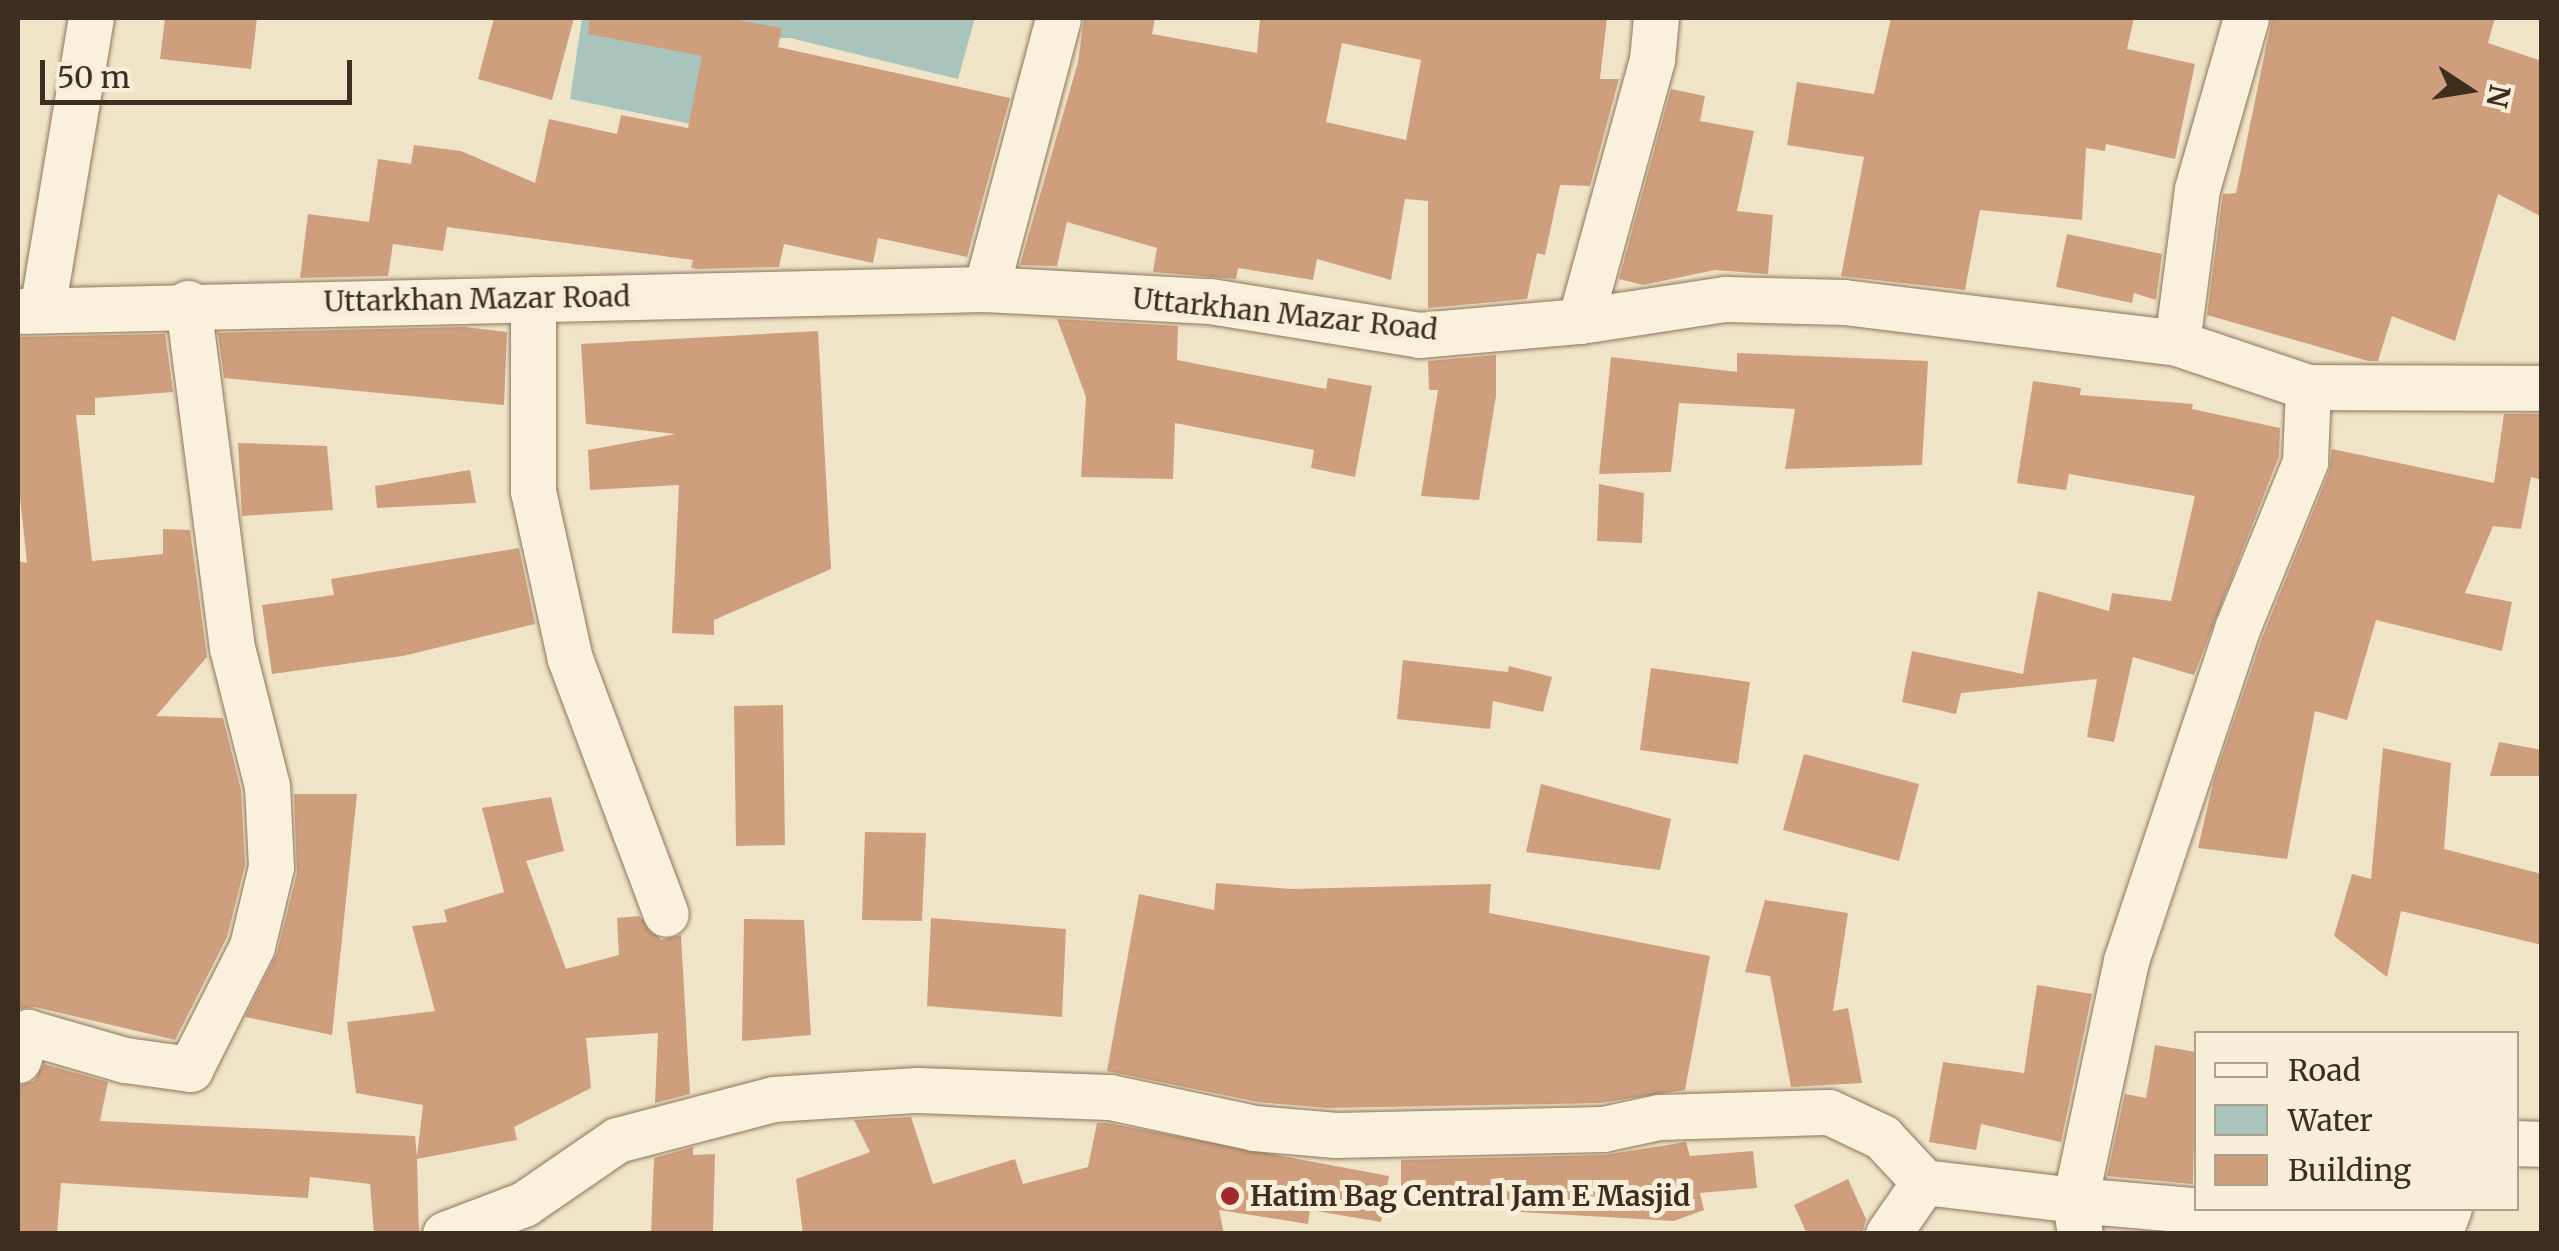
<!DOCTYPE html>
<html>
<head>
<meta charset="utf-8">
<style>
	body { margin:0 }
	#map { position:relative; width:2559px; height:1251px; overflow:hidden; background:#f0e4c8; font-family:Merriweather,serif }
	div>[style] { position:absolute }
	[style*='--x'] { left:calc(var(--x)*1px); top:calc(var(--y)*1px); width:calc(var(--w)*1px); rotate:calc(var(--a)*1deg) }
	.water>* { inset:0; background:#a9c4bc }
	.building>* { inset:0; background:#cf9f7d }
	.roads { filter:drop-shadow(0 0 2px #8d765c) drop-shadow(0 0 2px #8d765c) }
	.minor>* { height:45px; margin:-22.5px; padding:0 22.5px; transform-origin:22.5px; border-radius:22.5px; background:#faf1dc }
	.dots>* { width:28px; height:28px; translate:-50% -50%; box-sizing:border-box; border:5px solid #f7eed8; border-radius:50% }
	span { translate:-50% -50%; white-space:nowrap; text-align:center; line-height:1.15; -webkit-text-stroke:10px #f7eed8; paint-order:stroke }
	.street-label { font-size:28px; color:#3d2e20 }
	.poi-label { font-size:28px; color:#3d2e20; font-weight:700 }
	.left { translate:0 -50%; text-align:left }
	.frame { position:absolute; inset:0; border:20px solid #3d2e20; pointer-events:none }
	.legend { position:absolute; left:2194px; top:1031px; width:325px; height:180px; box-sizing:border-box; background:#f7eed8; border:2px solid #ada18e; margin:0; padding:12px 18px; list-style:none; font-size:30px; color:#3d2e20 }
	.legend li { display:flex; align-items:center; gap:20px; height:50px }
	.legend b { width:50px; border:2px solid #ada18e }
	.north { position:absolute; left:2419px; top:40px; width:100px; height:100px; -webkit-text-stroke:8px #f7eed8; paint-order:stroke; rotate:102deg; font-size:28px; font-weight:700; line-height:40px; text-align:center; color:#3d2e20 }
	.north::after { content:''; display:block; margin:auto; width:35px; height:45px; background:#3d2e20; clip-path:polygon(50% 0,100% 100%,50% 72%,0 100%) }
	.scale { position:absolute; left:40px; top:60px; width:312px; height:45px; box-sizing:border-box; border:5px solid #3d2e20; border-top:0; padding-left:12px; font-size:30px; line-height:35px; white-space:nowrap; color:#3d2e20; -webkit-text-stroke:8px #f7eed8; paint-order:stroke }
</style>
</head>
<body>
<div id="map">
	<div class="water">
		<div style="clip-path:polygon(582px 18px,975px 18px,958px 79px,790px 38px,725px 38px,701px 126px,570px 99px)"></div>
	</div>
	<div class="building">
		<div style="clip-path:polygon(165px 18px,257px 18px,251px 69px,160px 59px)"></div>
		<div style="clip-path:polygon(494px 18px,574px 18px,552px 100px,478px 79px)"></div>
		<div style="clip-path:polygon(590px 18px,725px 18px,782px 28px,778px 47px,1010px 98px,967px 257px,878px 238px,873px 263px,784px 244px,779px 267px,698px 269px,691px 268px,693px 260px,447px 227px,443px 251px,393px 244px,388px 276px,300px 278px,308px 214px,369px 222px,378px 159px,411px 164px,414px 145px,461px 151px,535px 183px,549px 119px,617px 134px,621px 115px,688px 128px,702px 56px,588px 34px)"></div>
		<div style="clip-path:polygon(evenodd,1084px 18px,1155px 18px,1152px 34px,1257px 53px,1260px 18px,1607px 18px,1600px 79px,1619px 79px,1590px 186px,1560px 185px,1545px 255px,1537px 253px,1527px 299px,1428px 308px,1428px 201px,1405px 199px,1391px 280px,1317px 259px,1313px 280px,1238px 268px,1236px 279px,1153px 272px,1157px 248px,1067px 222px,1057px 266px,1020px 265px,1078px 62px,1084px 18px,1342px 43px,1421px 60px,1406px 140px,1326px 122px,1342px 43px)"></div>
		<div style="clip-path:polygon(1891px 18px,2134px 18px,2127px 49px,2195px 64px,2175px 159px,2106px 144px,2105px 151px,2086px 148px,2082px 220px,1980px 210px,1965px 290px,1841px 276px,1864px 157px,1787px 145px,1797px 82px,1874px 94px)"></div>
		<div style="clip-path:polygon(2272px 18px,2495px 18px,2488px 43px,2542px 61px,2542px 217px,2498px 194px,2455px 341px,2392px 316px,2378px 361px,2368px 361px,2207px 315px,2223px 194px,2236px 193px)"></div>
		<div style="clip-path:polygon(1671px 89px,1705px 96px,1700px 121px,1754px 131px,1737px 211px,1773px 215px,1768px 274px,1715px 270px,1643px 285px,1619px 279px)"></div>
		<div style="clip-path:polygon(2067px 234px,2162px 254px,2156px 300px,2134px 293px,2132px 303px,2056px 287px)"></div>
		<div style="clip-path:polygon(1057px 319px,1178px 326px,1177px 360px,1326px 389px,1328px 378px,1372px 386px,1355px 477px,1311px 468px,1314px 450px,1175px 423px,1173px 479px,1081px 477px,1086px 397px)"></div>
		<div style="clip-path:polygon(464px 327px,507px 332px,504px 405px,224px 378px,218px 333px)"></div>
		<div style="clip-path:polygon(818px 331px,831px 569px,714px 620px,714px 635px,672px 633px,679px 485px,590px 490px,588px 450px,676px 434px,586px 424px,581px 344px)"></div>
		<div style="clip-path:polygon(165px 334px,173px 392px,95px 398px,95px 415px,76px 415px,92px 561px,163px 554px,163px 529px,190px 530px,207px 657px,156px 716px,223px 718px,241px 790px,245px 865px,227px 937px,175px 1040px,35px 1007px,18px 1009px,18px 561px,27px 563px,18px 478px,18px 337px)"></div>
		<div style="clip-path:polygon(1737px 353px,1928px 361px,1922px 465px,1785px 469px,1795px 409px,1679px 403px,1671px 472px,1599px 474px,1611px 357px,1737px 372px)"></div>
		<div style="clip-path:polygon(1496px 355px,1496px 396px,1479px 500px,1421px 496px,1438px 390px,1429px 390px,1428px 361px)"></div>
		<div style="clip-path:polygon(2033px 381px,2081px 388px,2080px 395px,2193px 404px,2192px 409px,2280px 428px,2279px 456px,2194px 675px,2133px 657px,2114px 742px,2087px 737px,2097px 679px,1961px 693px,1956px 714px,1902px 702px,1912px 651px,2023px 674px,2038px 591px,2109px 611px,2112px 593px,2171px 601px,2195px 496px,2069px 474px,2066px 490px,2017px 483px)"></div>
		<div style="clip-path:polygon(2504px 414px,2542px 414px,2542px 480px,2531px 477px,2521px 529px,2493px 526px,2465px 593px,2512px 602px,2502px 651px,2376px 620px,2347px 720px,2315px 711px,2287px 859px,2198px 848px,2214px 779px,2262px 638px,2329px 472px,2332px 449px,2494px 483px)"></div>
		<div style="clip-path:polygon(238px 443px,327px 446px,333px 510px,242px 516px)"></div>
		<div style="clip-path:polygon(470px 470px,476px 503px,377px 508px,375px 486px)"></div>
		<div style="clip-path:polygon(1599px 484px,1644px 493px,1642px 543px,1597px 541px)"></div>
		<div style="clip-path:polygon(519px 548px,535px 624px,403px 656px,272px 674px,262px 605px,334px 595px,331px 579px)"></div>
		<div style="clip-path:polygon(1403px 660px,1508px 672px,1509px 666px,1552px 677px,1543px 712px,1493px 701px,1490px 729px,1397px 719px)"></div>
		<div style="clip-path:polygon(1651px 668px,1750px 682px,1738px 764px,1640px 750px)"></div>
		<div style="clip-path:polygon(783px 705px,785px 845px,736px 846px,734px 706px)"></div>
		<div style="clip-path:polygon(2499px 742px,2542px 750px,2542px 776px,2490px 776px)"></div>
		<div style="clip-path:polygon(2383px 748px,2451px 763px,2444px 849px,2542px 874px,2542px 945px,2401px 911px,2387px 977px,2334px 936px,2352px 874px,2371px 879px)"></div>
		<div style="clip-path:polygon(1804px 754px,1919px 784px,1899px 861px,1783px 830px)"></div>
		<div style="clip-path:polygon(1541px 784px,1671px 819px,1660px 870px,1526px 852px)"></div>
		<div style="clip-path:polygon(294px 794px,357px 794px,332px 1035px,245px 1017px,277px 953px,297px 873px)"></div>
		<div style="clip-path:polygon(551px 797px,564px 851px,526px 861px,566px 969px,619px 955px,617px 918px,639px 916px,661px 940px,681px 935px,690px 1094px,655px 1103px,658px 1033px,586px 1038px,591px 1088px,514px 1127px,517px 1140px,417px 1159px,419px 1234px,374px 1234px,370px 1184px,310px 1177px,308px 1198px,61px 1183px,57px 1234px,20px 1234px,18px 1086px,34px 1081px,44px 1064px,108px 1082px,100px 1121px,415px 1136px,417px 1156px,423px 1105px,356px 1093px,347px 1022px,435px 1011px,412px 926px,447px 922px,444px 910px,504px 892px,482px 808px)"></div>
		<div style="clip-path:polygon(865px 832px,926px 833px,922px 921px,862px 920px)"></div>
		<div style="clip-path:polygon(1216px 883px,1291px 889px,1491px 884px,1489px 913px,1710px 956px,1685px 1090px,1600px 1103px,1327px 1108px,1258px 1102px,1107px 1071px,1139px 894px,1214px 910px)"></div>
		<div style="clip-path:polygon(1765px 900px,1848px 913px,1833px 1011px,1848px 1008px,1862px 1083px,1791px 1087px,1770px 976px,1745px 972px)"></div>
		<div style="clip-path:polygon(931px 918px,1066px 929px,1062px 1017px,927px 1006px)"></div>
		<div style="clip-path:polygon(744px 919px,804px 920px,811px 1035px,742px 1041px)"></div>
		<div style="clip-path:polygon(2037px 985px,2092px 994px,2061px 1142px,1981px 1124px,1976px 1150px,1929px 1142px,1943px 1062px,2024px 1073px)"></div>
		<div style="clip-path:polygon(2155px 1045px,2196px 1052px,2193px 1184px,2107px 1176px,2125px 1094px,2146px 1098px)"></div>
		<div style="clip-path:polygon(911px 1117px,933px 1184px,1015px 1159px,1023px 1184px,1088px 1167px,1097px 1123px,1107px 1123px,1389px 1176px,1381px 1222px,1310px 1210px,1308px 1224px,1219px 1210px,1224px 1234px,803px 1234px,796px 1179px,870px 1152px,854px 1120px)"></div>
		<div style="clip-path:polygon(1686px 1142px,1690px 1156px,1753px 1151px,1757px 1188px,1700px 1193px,1704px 1210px,1674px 1221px,1401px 1205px,1401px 1160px,1604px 1155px)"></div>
		<div style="clip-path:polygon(693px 1147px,693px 1155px,715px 1154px,713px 1234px,651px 1234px,654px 1158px)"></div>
		<div style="clip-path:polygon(1848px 1179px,1866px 1219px,1862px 1234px,1807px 1234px,1794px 1205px)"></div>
	</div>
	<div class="roads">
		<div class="minor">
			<div style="--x:986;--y:289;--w:280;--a:-75.1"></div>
			<div style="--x:533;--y:299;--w:192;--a:90"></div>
			<div style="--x:533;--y:491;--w:172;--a:77.6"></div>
			<div style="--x:570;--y:659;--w:272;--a:69.4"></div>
			<div style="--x:42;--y:310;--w:296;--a:-80.5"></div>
			<div style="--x:18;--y:311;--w:968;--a:-1.3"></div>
			<div style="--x:986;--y:289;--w:224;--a:3.1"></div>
			<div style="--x:1210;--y:301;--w:212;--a:9.2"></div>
			<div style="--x:1419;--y:335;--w:162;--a:-5"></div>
			<div style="--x:1580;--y:321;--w:148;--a:-8.6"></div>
			<div style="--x:1726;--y:299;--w:118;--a:1.5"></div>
			<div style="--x:1844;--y:302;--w:336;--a:7"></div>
			<div style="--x:2177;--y:343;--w:138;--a:18.6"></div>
			<div style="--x:2308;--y:387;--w:234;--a:0.2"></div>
			<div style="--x:1580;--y:321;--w:271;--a:-74.6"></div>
			<div style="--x:1652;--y:60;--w:42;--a:-84.6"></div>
			<div style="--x:2177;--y:343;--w:155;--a:-82.6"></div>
			<div style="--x:2197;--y:189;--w:178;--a:-74"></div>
			<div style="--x:2308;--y:387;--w:75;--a:92.3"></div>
			<div style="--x:2305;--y:462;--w:180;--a:112.2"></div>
			<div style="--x:2237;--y:629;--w:350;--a:108.5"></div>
			<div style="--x:2126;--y:961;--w:244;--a:102"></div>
			<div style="--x:2075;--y:1200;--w:338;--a:4.9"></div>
			<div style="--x:2412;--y:1229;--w:33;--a:-14"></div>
			<div style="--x:2444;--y:1221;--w:14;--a:-69"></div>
			<div style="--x:18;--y:1060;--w:30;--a:-70"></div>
			<div style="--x:28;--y:1032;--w:101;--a:16.1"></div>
			<div style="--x:125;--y:1060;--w:66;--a:7.9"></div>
			<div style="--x:190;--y:1069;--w:138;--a:-63.2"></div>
			<div style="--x:252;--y:946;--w:81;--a:-76.5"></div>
			<div style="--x:271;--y:867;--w:81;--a:-92.8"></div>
			<div style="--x:267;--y:786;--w:142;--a:-104.2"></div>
			<div style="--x:232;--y:648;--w:348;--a:-97.3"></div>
			<div style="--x:2516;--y:1143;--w:26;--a:2"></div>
			<div style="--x:445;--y:1234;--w:85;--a:-20.8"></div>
			<div style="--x:524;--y:1204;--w:113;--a:-34.5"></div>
			<div style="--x:617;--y:1140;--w:161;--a:-14.7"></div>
			<div style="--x:773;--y:1099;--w:145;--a:-3.6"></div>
			<div style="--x:918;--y:1090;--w:192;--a:2.1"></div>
			<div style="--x:1110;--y:1097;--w:147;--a:12.1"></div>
			<div style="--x:1254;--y:1128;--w:82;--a:4.9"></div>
			<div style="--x:1336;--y:1135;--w:267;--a:-1.3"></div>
			<div style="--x:1603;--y:1129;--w:57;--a:-12.1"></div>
			<div style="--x:1659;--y:1117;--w:170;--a:-1.7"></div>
			<div style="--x:1829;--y:1112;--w:59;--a:25.3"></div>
			<div style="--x:1882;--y:1137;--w:62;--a:47"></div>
			<div style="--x:1888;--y:1234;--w:63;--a:-55.3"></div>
			<div style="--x:1924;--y:1182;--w:152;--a:6.8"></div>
			<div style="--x:2075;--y:1200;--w:34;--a:82"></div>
		</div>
	</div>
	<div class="dots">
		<div style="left:1230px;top:1196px;background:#9e2a2b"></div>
	</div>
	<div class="street-label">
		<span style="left:477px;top:299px;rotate:-1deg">Uttarkhan Mazar Road</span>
		<span style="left:1285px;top:314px;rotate:6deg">Uttarkhan Mazar Road</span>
	</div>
	<div class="poi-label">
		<span class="left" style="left:1250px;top:1196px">Hatim Bag Central Jam E Masjid</span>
	</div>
	<div class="frame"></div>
	<ul class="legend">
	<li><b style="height:12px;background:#faf1dc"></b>Road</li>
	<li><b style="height:28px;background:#a9c4bc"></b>Water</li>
	<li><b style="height:28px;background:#cf9f7d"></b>Building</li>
	</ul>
	<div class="north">N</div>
	<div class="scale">50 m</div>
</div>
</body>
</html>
